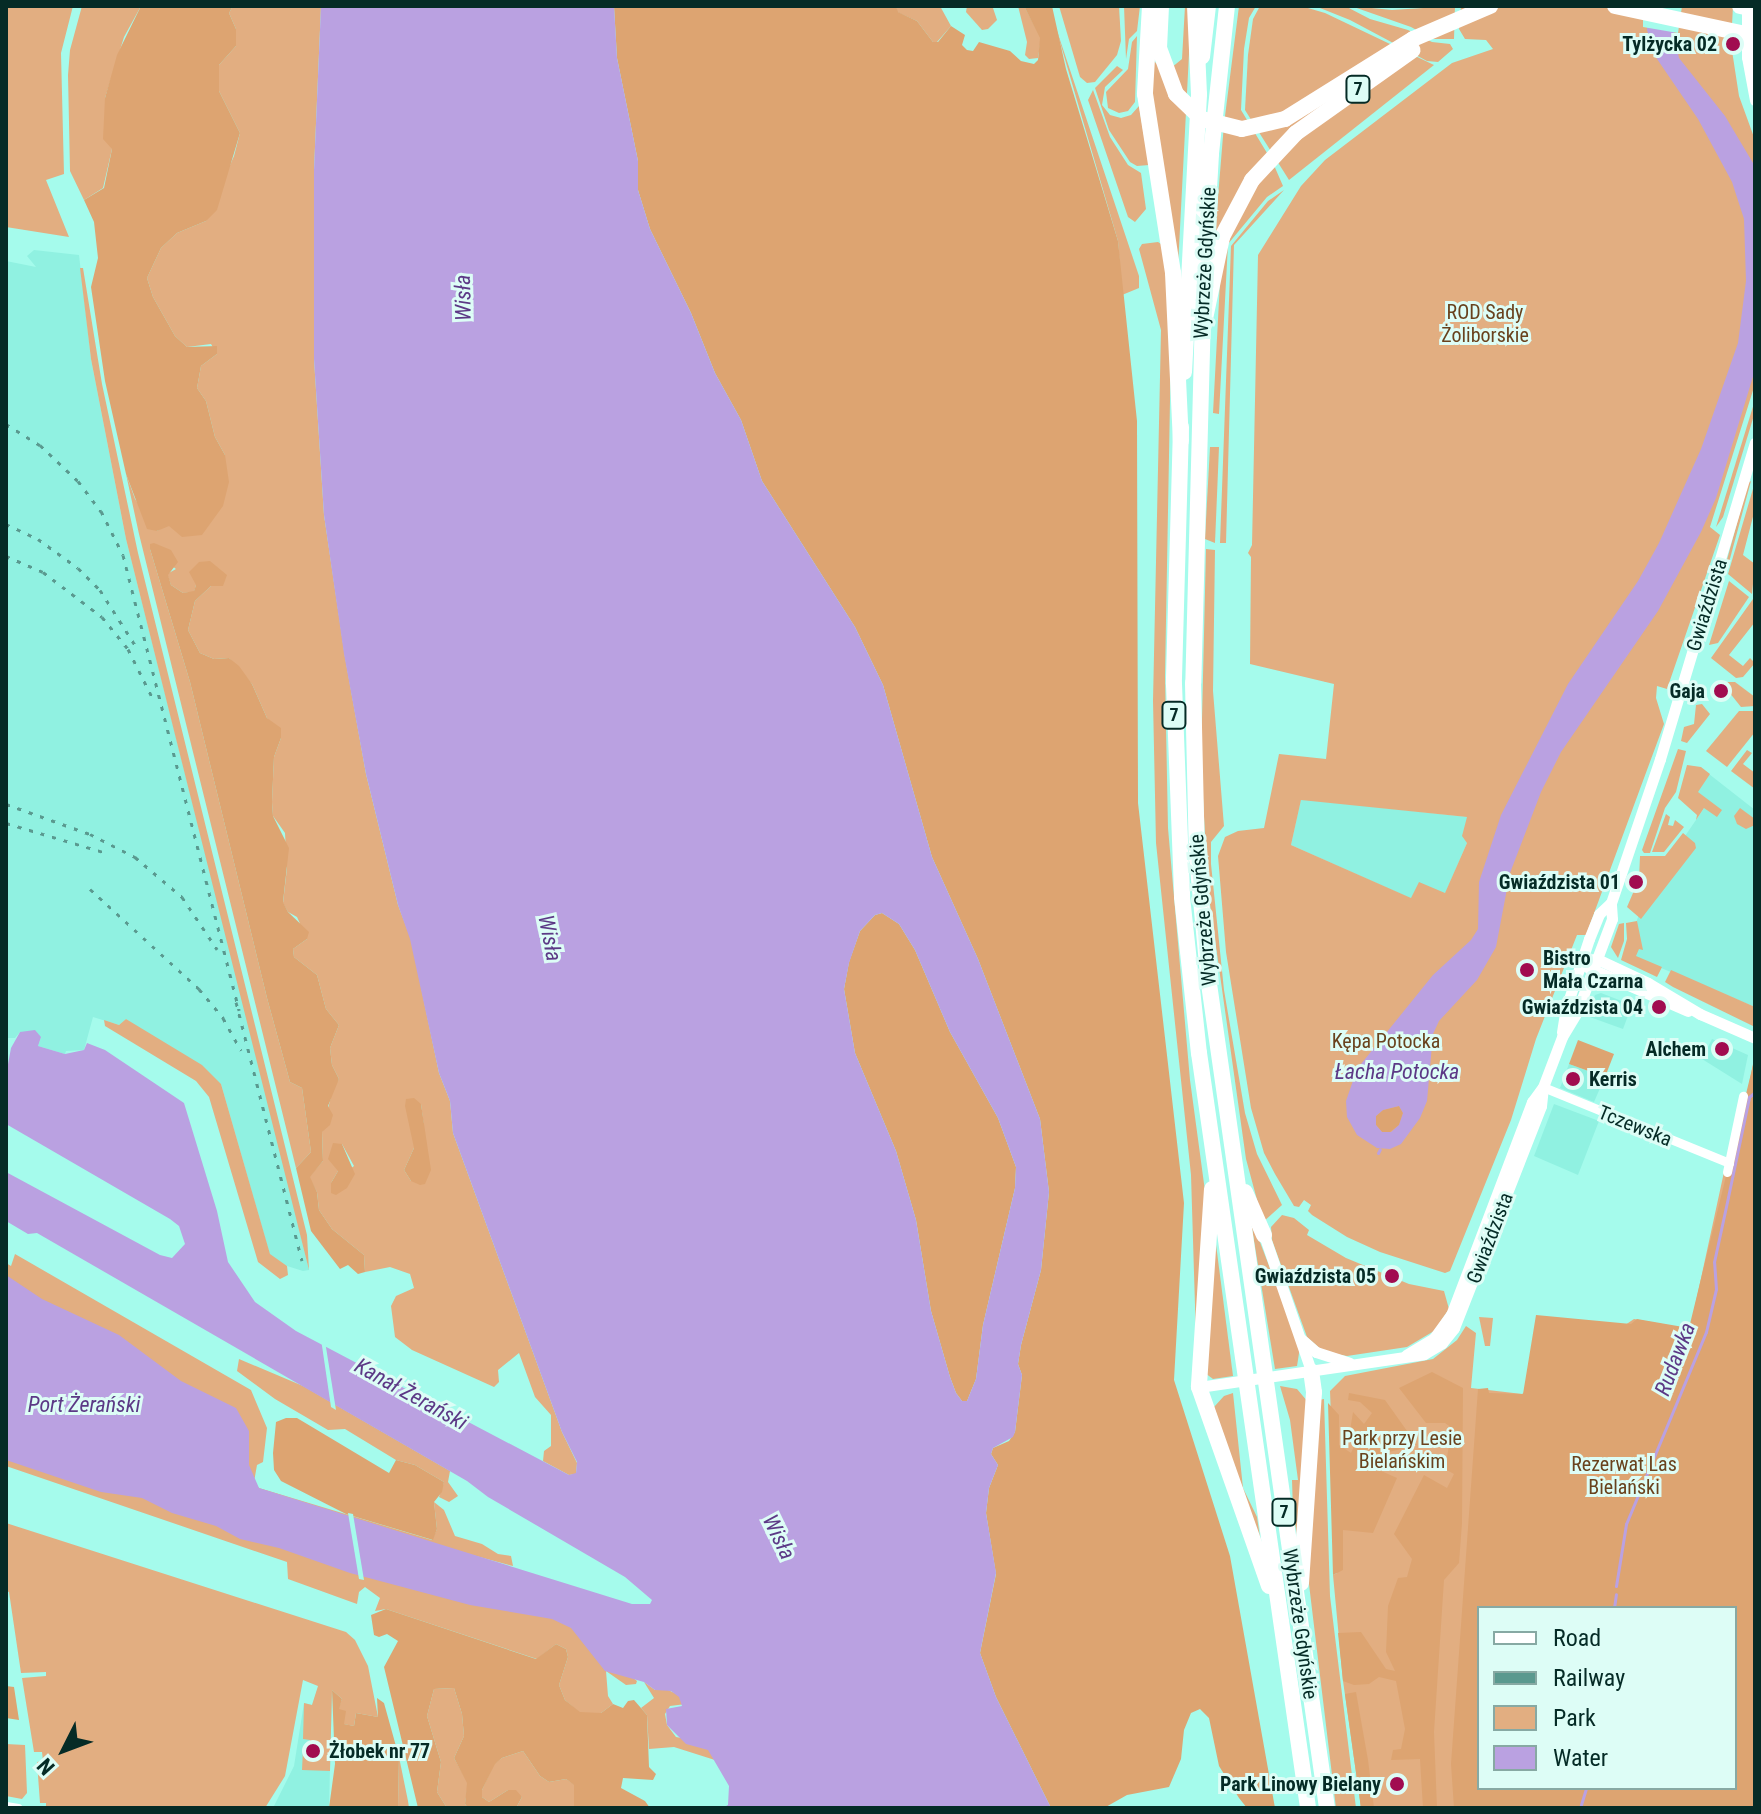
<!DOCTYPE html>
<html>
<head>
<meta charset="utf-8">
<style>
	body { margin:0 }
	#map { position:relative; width:1761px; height:1814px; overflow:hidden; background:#a5fbec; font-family:"Roboto Condensed",sans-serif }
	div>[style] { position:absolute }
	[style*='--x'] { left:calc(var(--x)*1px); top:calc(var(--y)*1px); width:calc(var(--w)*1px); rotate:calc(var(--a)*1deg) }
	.built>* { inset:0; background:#90f1e1 }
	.green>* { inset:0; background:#e2ae81 }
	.forest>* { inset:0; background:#dda471 }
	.water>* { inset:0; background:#baa1e1 }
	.pier>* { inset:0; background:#a5fbec }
	.stream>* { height:3px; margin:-1.5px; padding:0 1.5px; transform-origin:1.5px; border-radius:1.5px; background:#baa1e1 }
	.minor>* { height:9px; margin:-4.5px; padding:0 4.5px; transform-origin:4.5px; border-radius:4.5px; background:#fff }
	.tertiary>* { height:11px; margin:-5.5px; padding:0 5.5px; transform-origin:5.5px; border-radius:5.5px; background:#fff }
	.primary>* { height:14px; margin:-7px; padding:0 7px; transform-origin:7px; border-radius:7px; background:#fff }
	.trunk>* { height:16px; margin:-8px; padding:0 8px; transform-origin:8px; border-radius:8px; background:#fff }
	.motorway>* { height:16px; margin:-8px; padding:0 8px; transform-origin:8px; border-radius:8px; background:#fff }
	.rail>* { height:3px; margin-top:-1.5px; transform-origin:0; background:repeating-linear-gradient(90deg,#5a998f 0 4px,transparent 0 12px) }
	.dots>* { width:22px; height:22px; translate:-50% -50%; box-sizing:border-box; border:4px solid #ddfdf6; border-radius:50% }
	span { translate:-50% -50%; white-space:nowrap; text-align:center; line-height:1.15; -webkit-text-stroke:6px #ddfdf6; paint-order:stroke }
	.shield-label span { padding:2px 6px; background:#ddfdf6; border:2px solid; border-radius:6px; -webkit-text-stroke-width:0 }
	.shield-label { font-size:18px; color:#052b26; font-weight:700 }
	.poi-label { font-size:20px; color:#052b26; font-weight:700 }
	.right { translate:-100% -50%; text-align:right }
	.left { translate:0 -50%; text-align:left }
	.street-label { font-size:20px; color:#052b26 }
	.park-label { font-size:20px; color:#69421d }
	.water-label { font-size:22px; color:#5c3986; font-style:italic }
	.frame { position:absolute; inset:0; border:8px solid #052b26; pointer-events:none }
	.legend { position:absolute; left:1477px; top:1606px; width:260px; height:184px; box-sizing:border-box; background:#ddfdf6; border:2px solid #87a9a3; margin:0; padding:10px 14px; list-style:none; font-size:24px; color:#052b26 }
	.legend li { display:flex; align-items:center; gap:16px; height:40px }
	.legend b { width:40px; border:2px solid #87a9a3 }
	.north { position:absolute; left:24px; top:1710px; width:80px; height:80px; -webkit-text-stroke:6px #ddfdf6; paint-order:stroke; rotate:228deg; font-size:22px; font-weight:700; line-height:32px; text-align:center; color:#052b26 }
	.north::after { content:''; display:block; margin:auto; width:28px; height:36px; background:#052b26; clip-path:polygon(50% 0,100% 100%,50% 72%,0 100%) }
</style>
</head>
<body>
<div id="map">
	<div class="built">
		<div style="clip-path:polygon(34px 250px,79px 255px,91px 359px,126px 539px,289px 1186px,309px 1270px,303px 1271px,287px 1266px,270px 1255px,221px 1084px,126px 1019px,119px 1025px,93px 1017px,84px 1050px,66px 1051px,65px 1054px,38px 1046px,41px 1037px,20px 1032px,15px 1038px,6px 1038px,6px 261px,36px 267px,27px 256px)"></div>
		<div style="clip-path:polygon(1709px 774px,1755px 810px,1755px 1007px,1625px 953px,1648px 890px,1709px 801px,1697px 792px)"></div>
		<div style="clip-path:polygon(1301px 799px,1467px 817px,1467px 843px,1445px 894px,1412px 899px,1291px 845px)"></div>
		<div style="clip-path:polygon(1601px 993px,1632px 1005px,1623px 1029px,1587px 1016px,1595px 995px)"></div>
		<div style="clip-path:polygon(1712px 1039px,1748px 1055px,1742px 1084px,1702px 1059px)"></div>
		<div style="clip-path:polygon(1569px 1064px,1605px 1077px,1594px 1102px,1560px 1088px)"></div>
		<div style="clip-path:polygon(1554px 1104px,1599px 1121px,1578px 1175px,1534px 1156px)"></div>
		<div style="clip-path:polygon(319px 1685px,332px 1689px,329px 1808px,273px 1808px,294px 1766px,304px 1703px,312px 1705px)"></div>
	</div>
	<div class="green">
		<div style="clip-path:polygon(6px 6px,73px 6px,61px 53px,64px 174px,46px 180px,69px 237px,6px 227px)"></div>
		<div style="clip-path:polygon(82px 6px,141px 6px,124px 37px,105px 98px,112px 149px,103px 188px,84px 200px,70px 171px,68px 75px,70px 50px)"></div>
		<div style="clip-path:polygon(evenodd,233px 6px,321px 6px,314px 170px,314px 359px,324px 515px,345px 657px,366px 774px,398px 905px,411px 939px,439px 1073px,450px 1101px,453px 1133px,562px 1432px,577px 1463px,576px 1474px,569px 1475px,543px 1461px,544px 1451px,551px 1446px,551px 1415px,535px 1397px,519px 1353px,498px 1370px,499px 1382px,494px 1387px,412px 1350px,395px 1337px,391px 1306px,396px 1296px,414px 1288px,410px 1274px,390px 1267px,365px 1272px,364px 1255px,332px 1229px,319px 1210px,317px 1192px,309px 1177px,323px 1161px,322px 1132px,333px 1089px,339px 1079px,332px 1065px,330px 1048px,339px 1025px,326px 1009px,317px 975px,294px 957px,293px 949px,307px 939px,297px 917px,288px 912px,283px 903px,287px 868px,285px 833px,273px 816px,272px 802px,274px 757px,281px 738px,267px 718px,252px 684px,229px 658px,214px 659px,200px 653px,188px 630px,195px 601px,211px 586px,196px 585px,194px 592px,183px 593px,171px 585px,167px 574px,176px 569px,150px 549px,190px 682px,267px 998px,290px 1082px,302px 1088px,311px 1152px,296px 1168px,139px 534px,126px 474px,135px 499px,157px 531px,225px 489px,225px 455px,215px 437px,206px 401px,197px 388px,201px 366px,217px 354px,211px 344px,187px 347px,175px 336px,153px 297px,147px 278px,161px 248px,177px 233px,206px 221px,234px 156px,240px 133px,219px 91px,219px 65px,236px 46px,236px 29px,229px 13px,233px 6px,421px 1104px,424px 1127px,411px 1181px,404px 1170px,414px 1148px,421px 1104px,233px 6px,342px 1144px,354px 1166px,331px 1183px,338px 1171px,342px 1144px)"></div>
		<div style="clip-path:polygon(896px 6px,940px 6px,951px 26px,937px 42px,933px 42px,917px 21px,897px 12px)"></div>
		<div style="clip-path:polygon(967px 6px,993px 8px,997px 20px,988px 29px,982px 30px,966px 12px)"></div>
		<div style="clip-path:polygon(1018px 6px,1024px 6px,1041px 38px,1038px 58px,1029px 59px,1025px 55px,1027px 42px)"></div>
		<div style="clip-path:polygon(1059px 6px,1119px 6px,1121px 41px,1117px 55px,1095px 82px,1087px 83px,1080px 77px)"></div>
		<div style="clip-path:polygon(1124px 6px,1140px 6px,1137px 31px,1129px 39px,1126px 59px)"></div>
		<div style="clip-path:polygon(1185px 6px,1189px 6px,1189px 54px,1178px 267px,1151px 93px,1154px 61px,1161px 68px,1171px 68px,1182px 59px)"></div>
		<div style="clip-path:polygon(1239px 6px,1256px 6px,1249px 18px,1244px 49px,1241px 110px,1267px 153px,1214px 246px,1224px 124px)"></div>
		<div style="clip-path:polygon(1260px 6px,1301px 6px,1325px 13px,1434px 65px,1289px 180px,1245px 110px,1248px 55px,1253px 19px)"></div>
		<div style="clip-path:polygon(1315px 6px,1345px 6px,1370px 19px,1408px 30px,1432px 42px,1450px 44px,1453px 49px,1438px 62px,1427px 61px,1350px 20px)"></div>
		<div style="clip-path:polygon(1351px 6px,1392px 10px,1455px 6px,1454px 39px,1433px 39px,1411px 27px)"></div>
		<div style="clip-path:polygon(evenodd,1461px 6px,1733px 6px,1731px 44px,1739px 96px,1755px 140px,1755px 384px,1710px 527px,1720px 535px,1667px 689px,1657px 686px,1656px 698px,1664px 724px,1586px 935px,1577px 935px,1536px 1039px,1511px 1120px,1450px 1271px,1445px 1273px,1380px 1252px,1347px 1237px,1312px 1215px,1308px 1211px,1311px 1205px,1304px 1200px,1299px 1207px,1294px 1206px,1275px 1174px,1264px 1153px,1251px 1108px,1226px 952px,1218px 856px,1225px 837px,1238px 831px,1264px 828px,1279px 754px,1326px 759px,1334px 684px,1250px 664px,1251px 557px,1248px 553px,1252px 545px,1258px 255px,1301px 186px,1325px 160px,1452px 63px,1493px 49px,1486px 40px,1465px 39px,1459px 29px,1461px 6px,1301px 800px,1467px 817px,1462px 836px,1467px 843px,1445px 893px,1419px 882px,1411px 898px,1291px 845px,1301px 800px)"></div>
		<div style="clip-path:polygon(1055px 25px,1139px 276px,1139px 288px,1122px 295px,1118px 241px)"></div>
		<div style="clip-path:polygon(1137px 36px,1135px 102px,1128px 111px,1119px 113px,1108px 108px,1106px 92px,1128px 69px,1132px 42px)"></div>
		<div style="clip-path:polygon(1117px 66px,1123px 70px,1105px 87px,1102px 105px,1110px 115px,1121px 118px,1131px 115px,1139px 106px,1149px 165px,1137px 166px,1130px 162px,1109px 130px,1095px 88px)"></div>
		<div style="clip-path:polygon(1093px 90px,1110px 137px,1128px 165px,1141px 173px,1146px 209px,1135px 222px,1128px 217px,1088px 100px)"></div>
		<div style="clip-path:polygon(1273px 163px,1283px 186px,1267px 197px,1228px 244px,1219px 414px,1213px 413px,1221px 263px,1234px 219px)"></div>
		<div style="clip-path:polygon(1284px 190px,1234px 245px,1226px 543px,1220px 543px,1231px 246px,1268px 201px)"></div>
		<div style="clip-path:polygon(1158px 242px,1164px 246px,1171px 346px,1165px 676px,1168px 828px,1190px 1080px,1205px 1191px,1196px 1338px,1191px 1175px,1156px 843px,1153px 701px,1161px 330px,1139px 249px,1142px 244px)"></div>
		<div style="clip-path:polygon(80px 268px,83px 268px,102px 384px,138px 553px,307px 1235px,309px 1270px,126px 539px,91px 359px)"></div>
		<div style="clip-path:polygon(1755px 400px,1755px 412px,1723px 517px,1716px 527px)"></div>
		<div style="clip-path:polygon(1210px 447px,1219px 447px,1215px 543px,1205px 539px)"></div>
		<div style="clip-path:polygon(1751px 481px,1728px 566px,1725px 567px,1748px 483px)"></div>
		<div style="clip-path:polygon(1755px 482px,1755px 509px,1743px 555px,1755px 564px,1752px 594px,1728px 574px)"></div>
		<div style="clip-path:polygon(1206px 549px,1215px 550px,1213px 691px,1224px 826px,1211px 842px,1211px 864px,1224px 990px,1245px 1113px,1257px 1154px,1282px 1205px,1263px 1222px,1246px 1159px,1208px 890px,1201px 761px)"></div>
		<div style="clip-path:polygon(1729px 581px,1749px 597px,1718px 643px,1709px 645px)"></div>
		<div style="clip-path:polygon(1753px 599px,1755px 622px,1729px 655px,1743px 666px,1750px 658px,1755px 663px,1743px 677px,1736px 678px,1711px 658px)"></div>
		<div style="clip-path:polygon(1721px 682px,1735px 682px,1755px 697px,1755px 706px,1741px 707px)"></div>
		<div style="clip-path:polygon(1702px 704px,1710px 714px,1687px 743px,1681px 741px,1684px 727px,1694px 724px,1696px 705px)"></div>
		<div style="clip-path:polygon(1739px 711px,1755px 711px,1755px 732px,1727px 767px,1706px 751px)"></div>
		<div style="clip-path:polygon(1678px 749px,1686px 751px,1676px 792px,1665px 808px,1650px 853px,1644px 853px,1642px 850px)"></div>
		<div style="clip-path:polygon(1747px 750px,1752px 753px,1743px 764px,1755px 773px,1755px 789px,1731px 771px)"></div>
		<div style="clip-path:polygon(1687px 765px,1701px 767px,1710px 774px,1698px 792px,1722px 810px,1717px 817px,1704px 808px,1696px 820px,1697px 815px,1678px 798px)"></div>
		<div style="clip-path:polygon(1740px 808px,1755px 819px,1755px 825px,1746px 829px,1737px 824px,1734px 816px)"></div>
		<div style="clip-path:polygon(1666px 814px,1670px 817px,1668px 825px,1673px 826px,1675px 820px,1684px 827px,1664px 852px,1652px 852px)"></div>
		<div style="clip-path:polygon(1683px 833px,1695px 843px,1696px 848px,1641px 919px,1627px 907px,1639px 879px,1640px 856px,1665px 856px)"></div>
		<div style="clip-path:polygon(1637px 921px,1643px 950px,1639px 949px,1636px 956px,1662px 967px,1657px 977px,1621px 960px,1627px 939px,1626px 923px)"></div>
		<div style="clip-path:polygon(1624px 923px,1624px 941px,1618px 958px,1611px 947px,1619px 924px)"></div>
		<div style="clip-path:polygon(1671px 970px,1755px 1007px,1755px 1027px,1673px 987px,1665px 982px)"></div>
		<div style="clip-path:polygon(126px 1019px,202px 1065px,221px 1084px,270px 1254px,287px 1266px,288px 1275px,280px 1279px,258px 1262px,209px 1097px,196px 1081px,105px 1026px,104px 1020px,119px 1025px)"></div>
		<div style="clip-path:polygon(evenodd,1753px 1064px,1755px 1808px,1361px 1808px,1343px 1681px,1333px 1575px,1337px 1573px,1330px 1391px,1345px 1376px,1433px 1359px,1457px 1340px,1466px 1326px,1476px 1333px,1471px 1388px,1522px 1394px,1634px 1319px,1690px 1329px,1724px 1172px,1731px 1174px,1753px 1064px,1479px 1608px,1735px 1608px,1735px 1788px,1479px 1788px,1479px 1608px)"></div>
		<div style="clip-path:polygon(1282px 1215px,1294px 1218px,1309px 1230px,1307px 1235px,1346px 1258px,1409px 1284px,1444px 1291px,1449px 1309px,1434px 1331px,1407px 1347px,1347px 1356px,1324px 1352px,1307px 1337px,1272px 1240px,1271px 1227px)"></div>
		<div style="clip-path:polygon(1250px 1216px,1300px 1347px,1297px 1366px,1275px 1369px)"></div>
		<div style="clip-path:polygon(1214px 1229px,1233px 1376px,1213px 1379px,1205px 1373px)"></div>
		<div style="clip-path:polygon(15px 1254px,251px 1390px,267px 1428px,263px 1462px,257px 1465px,254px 1482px,259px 1488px,432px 1540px,437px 1529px,434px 1502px,444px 1510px,455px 1536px,482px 1544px,498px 1554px,511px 1556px,513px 1566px,265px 1499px,6px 1309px,6px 1263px,11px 1266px)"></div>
		<div style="clip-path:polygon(1479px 1317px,1493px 1318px,1490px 1346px,1485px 1346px)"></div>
		<div style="clip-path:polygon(239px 1359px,303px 1386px,450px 1471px,448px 1482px,458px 1496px,449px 1502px,439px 1497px,444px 1482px,415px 1465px,396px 1460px,345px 1429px,328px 1430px,275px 1399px,237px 1371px)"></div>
		<div style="clip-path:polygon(6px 1360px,131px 1436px,552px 1612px,637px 1681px,636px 1684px,626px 1685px,606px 1671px,608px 1696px,613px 1704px,601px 1713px,580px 1713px,565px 1700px,559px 1685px,568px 1657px,566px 1649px,556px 1644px,537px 1659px,386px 1609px,375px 1611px,380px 1598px,365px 1587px,359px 1592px,357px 1604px,288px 1579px,287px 1562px,6px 1466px)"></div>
		<div style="clip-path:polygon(1280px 1386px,1297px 1389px,1308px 1402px,1299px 1547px,1293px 1511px,1292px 1480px,1298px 1480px,1290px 1420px)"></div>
		<div style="clip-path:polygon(1233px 1393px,1243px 1488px,1257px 1517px,1263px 1558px,1214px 1407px,1224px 1396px)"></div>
		<div style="clip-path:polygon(1324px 1399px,1330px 1596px,1356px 1808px,1336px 1808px,1308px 1576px,1319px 1400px)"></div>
		<div style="clip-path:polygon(6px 1523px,346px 1632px,355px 1640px,368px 1666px,378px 1717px,356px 1713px,354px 1726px,343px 1724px,338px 1709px,342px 1699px,332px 1690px,330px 1771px,302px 1770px,303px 1749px,309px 1749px,310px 1740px,303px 1739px,304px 1703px,312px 1705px,318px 1686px,303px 1680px,285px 1776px,265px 1808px,46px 1808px,46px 1803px,40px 1803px,37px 1762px,43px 1761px,42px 1752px,34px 1752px,22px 1678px,46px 1676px,46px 1672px,21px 1673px,9px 1592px,6px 1591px)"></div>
		<div style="clip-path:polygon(644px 1682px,655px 1690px,666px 1689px,683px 1697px,686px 1704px,670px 1706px,665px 1714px,667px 1725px,676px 1737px,707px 1743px,718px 1761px,674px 1747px,649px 1749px,647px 1715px,641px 1708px,654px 1698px)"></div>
		<div style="clip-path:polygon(454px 1688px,462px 1714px,464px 1736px,454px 1758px,468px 1783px,465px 1804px,468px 1808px,447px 1808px,437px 1792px,441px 1762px,427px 1716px,434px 1689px)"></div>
		<div style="clip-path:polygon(6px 1744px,25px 1745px,27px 1793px,22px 1799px,6px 1796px)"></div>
		<div style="clip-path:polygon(523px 1751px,540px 1776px,549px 1782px,566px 1779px,575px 1785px,574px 1808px,516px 1808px,522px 1797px,508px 1790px,489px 1802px,482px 1797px,482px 1790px,494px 1764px,502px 1758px)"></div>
		<div style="clip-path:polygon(399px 1757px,408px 1801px,409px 1808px,398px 1808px)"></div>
	</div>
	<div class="forest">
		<div style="clip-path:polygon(141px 6px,233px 6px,229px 13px,236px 29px,236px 46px,219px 65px,219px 91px,240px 133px,217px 210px,206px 221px,177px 233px,161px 248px,147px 278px,153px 297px,175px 336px,187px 347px,217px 346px,217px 354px,201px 366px,197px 388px,206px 401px,215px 437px,225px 455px,229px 482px,223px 506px,202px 535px,182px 537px,169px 526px,157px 531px,147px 529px,126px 474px,105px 381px,91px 287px,98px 258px,94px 222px,84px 200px,104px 188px,112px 149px,103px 139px,105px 98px,117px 55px)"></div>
		<div style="clip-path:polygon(614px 6px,896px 6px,898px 12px,917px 21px,933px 42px,938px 42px,951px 26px,965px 35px,962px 45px,967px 50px,973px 51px,979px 42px,1010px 51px,1021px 61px,1034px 64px,1038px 60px,1040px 38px,1024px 6px,1052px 6px,1066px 69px,1118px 241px,1137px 421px,1138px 803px,1184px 1203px,1174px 1380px,1230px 1556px,1275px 1808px,1247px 1808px,1239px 1798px,1219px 1766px,1209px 1718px,1200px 1709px,1191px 1713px,1184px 1730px,1181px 1759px,1169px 1787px,1127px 1795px,1104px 1808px,1051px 1808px,996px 1697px,980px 1653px,996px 1574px,986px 1513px,989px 1488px,998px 1465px,991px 1454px,993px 1448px,1009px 1441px,1015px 1432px,1022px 1375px,1018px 1364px,1021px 1345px,1041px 1270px,1049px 1192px,1040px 1119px,978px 959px,932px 857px,883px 685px,855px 627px,762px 481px,741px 420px,715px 373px,691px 313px,650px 229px,638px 190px,638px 161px,617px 58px)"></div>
		<div style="clip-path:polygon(154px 543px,171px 550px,178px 562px,168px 575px,171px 585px,183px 593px,194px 591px,196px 585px,189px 572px,199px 562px,210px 561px,227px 575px,223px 586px,211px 586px,195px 601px,188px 630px,200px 653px,214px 659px,229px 658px,239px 666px,252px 684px,267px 718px,281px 728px,281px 738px,274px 757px,272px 802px,273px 816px,289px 848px,283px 902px,288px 912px,309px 932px,307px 939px,293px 949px,294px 957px,317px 975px,326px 1009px,339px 1025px,330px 1048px,332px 1065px,339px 1079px,328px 1106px,333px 1115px,330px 1125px,322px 1132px,323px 1161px,310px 1177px,317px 1192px,319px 1210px,332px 1229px,364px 1255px,365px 1272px,358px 1274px,348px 1265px,340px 1269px,311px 1231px,296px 1168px,311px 1152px,302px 1088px,290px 1082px,267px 998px,190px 682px,150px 549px,150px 544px)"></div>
		<div style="clip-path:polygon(882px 913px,899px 924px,915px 950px,950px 1032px,998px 1118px,1016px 1167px,1015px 1188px,983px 1325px,976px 1379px,967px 1401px,962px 1401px,956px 1393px,950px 1377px,931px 1311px,916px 1220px,896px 1151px,855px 1053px,844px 989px,849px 962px,860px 931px,875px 915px)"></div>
		<div style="clip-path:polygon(1578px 1040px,1614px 1054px,1605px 1077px,1569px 1064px)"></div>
		<div style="clip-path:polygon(evenodd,1755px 1057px,1755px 1808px,1454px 1808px,1451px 1764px,1478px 1389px,1488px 1388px,1489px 1393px,1523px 1394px,1536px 1315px,1631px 1324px,1637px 1319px,1689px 1328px,1755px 1057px,1479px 1608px,1735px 1608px,1735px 1788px,1479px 1788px,1479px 1608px)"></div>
		<div style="clip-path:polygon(414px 1098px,421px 1104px,431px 1170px,425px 1184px,420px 1185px,411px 1181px,404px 1170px,414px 1148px,405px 1106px,406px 1099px)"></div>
		<div style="clip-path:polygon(1399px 1106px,1403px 1113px,1399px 1125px,1390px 1132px,1382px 1132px,1376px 1125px,1376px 1116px,1383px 1110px)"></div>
		<div style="clip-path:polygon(333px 1143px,342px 1144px,355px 1174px,347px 1188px,336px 1195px,331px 1193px,331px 1183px,338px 1171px,328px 1159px)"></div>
		<div style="clip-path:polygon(1432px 1372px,1463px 1388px,1462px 1523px,1459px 1563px,1444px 1580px,1434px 1732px,1437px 1808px,1423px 1808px,1420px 1759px,1391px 1760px,1393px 1750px,1401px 1749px,1405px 1729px,1396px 1681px,1379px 1677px,1369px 1684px,1354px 1685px,1343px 1681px,1338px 1633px,1361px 1632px,1386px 1669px,1395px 1671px,1386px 1652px,1388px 1606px,1398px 1578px,1407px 1577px,1412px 1559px,1394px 1534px,1424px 1475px,1447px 1488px,1454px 1474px,1445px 1469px,1452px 1428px,1445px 1423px,1426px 1423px,1399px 1388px)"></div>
		<div style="clip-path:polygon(1349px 1393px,1385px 1400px,1417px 1445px,1385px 1453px,1379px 1470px,1397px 1478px,1373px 1533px,1343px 1530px,1343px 1570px,1333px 1575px,1328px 1403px,1339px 1415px,1339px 1445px,1351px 1453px,1356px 1442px,1349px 1437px,1353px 1412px,1364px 1424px,1372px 1413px,1360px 1402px,1348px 1400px)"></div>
		<div style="clip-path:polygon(286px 1418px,297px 1418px,389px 1473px,396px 1460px,415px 1465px,444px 1482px,442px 1492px,434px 1502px,437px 1529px,433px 1540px,346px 1514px,281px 1481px,274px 1470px,273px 1453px,276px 1422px)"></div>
		<div style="clip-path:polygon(386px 1609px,536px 1659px,556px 1644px,566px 1649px,568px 1657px,559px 1685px,565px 1700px,580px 1712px,601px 1713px,613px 1704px,623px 1708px,628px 1701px,634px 1700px,647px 1715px,649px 1767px,656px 1774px,653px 1780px,623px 1778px,621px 1788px,645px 1801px,650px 1808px,574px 1808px,574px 1785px,566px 1779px,549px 1782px,540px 1776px,523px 1751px,502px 1758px,495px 1764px,482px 1790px,482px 1797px,489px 1802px,508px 1790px,516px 1790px,522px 1797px,516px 1808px,468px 1808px,465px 1804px,467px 1783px,454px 1758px,464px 1736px,462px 1714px,454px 1688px,434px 1689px,427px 1716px,441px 1762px,437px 1792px,447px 1808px,418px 1808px,384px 1667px,398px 1641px,387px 1634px,379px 1637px,374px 1635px,371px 1615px)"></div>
		<div style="clip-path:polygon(6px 1686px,14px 1687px,19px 1720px,6px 1718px)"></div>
		<div style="clip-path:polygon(332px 1690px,342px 1699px,339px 1709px,346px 1711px,344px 1724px,354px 1726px,356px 1713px,378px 1717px,377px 1698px,384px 1703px,399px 1757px,398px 1808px,329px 1808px,335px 1764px)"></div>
		<div style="clip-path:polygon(1356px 1692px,1368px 1760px,1374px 1808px,1361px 1808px,1345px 1694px)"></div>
	</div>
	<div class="water">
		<div style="clip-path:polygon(evenodd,321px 6px,614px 6px,617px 58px,638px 161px,638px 190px,650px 229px,691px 313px,715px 373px,741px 420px,762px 481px,855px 627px,883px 685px,932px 857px,978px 959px,1040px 1119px,1049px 1192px,1041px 1270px,1021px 1345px,1018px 1364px,1022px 1375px,1015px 1432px,1013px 1437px,993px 1448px,991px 1454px,998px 1465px,989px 1488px,986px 1513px,996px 1573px,980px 1653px,996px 1697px,1051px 1808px,722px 1808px,728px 1805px,729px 1786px,708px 1750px,686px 1744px,667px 1725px,666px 1709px,682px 1706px,679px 1697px,671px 1691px,655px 1690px,644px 1682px,605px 1671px,571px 1628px,552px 1619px,470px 1605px,350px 1573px,279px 1548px,240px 1539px,216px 1526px,172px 1513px,142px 1498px,101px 1492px,6px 1460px,6px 1275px,42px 1299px,119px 1335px,181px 1381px,236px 1408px,249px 1431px,249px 1465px,259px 1488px,632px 1604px,650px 1604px,652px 1600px,625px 1577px,488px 1497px,467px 1481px,37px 1233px,28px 1234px,6px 1221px,6px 1172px,160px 1255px,172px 1258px,185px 1244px,179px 1226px,170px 1219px,6px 1124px,6px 1075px,11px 1048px,20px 1032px,35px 1030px,41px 1037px,38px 1046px,65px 1054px,84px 1050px,87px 1043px,105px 1050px,184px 1103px,217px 1211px,228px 1262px,255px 1302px,296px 1331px,569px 1475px,576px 1473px,577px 1462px,562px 1432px,453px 1133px,450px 1101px,439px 1073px,410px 939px,398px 905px,366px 774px,344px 654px,324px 515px,314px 359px,314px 170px,321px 6px,882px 913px,899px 924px,915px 950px,950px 1032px,998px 1118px,1016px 1167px,1015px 1188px,983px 1325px,976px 1379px,967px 1401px,962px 1401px,956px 1393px,950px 1377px,931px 1311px,916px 1220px,896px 1151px,855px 1053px,844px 989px,849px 963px,860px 931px,875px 915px,882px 913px)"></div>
		<div style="clip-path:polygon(evenodd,1647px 6px,1678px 6px,1674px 34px,1679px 58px,1725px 116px,1753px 163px,1755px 370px,1716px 498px,1701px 532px,1658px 611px,1561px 752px,1541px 792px,1510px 873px,1496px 947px,1477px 980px,1439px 1021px,1433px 1034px,1427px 1101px,1420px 1118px,1401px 1144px,1390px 1149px,1377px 1148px,1357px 1135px,1347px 1117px,1346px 1101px,1357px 1069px,1433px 975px,1471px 940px,1478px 929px,1479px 882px,1501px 815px,1568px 684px,1638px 581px,1659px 543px,1701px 449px,1738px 343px,1746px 281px,1744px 219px,1732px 182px,1698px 119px,1655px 56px,1647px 30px,1647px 6px,1399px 1106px,1403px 1113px,1399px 1125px,1391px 1132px,1382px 1132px,1376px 1125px,1376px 1116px,1383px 1110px,1399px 1106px)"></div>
	</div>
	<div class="pier">
		<div style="clip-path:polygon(1643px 6px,1682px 6px,1678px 33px,1643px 27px)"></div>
		<div style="clip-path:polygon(321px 1339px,325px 1341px,336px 1410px,331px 1407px)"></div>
		<div style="clip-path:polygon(348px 1513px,353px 1514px,364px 1580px,359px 1579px)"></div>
	</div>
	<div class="stream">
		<div style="--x:1378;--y:1153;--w:4;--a:-63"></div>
		<div style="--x:1616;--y:1586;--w:63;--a:-80.8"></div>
		<div style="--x:1626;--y:1524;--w:208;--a:-67.4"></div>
		<div style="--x:1706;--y:1332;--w:44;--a:-76.9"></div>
		<div style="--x:1716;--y:1289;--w:27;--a:-94"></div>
		<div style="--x:1714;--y:1262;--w:66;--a:-77.8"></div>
		<div style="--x:1728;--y:1197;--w:102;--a:-78.1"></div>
		<div style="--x:1749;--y:1097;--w:8;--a:-40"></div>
		<div style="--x:1614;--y:1608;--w:14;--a:-82"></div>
		<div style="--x:1580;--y:1808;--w:21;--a:-73"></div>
	</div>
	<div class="minor">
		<div style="--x:1543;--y:1087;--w:201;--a:22.2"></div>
		<div style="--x:1727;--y:1172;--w:78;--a:-78.1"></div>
		<div style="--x:6;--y:1806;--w:12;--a:9"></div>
	</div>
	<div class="tertiary">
		<div style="--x:1747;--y:6;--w:51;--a:90"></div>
		<div style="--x:1747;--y:57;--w:44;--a:79.5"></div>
		<div style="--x:1582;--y:960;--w:15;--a:-4"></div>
		<div style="--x:1597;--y:959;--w:56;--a:25.2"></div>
		<div style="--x:1648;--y:983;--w:61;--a:30.8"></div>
		<div style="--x:1700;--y:1014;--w:60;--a:23.6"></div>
		<div style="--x:1587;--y:967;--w:110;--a:23.5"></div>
		<div style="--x:1562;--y:1032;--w:24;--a:-81"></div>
		<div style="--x:1566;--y:1008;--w:73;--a:-71.6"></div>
		<div style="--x:1589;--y:939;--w:27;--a:-68"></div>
		<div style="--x:1599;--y:914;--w:16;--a:-43"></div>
		<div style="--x:1264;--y:1235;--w:144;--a:70.9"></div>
		<div style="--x:1301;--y:1339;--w:20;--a:41"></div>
		<div style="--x:1316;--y:1352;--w:35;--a:18"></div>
		<div style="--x:1406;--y:1355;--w:33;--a:-31"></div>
		<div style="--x:1434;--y:1338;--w:29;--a:-54"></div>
		<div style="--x:1451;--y:1315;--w:228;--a:-69.2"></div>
		<div style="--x:1532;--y:1102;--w:17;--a:-54"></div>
		<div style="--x:1199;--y:1387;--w:227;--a:-8.3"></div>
		<div style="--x:1424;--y:1354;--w:21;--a:-31"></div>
		<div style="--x:1442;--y:1343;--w:19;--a:-51"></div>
		<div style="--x:1454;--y:1328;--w:238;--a:-68.6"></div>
		<div style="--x:1541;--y:1106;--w:19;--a:-84"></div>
		<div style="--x:1543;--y:1087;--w:53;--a:-69.2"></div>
		<div style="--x:1562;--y:1037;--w:29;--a:-59"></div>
		<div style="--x:1577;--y:1012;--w:99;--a:-69.4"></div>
		<div style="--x:1612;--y:919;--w:16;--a:-94"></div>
		<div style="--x:1611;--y:903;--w:152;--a:-71.2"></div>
		<div style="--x:1660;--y:759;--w:330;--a:-73.3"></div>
	</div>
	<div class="primary">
		<div style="--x:1203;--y:57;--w:51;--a:-83.3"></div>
	</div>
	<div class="trunk">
		<div style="--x:1227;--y:6;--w:149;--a:96.2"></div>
		<div style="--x:1211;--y:154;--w:120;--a:93.3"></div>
		<div style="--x:1204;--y:274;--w:409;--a:91.5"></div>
		<div style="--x:1193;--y:683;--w:175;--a:88.7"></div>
		<div style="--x:1197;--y:858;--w:127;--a:84.6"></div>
		<div style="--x:1209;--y:984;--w:832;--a:81.85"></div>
		<div style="--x:1184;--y:372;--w:278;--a:-86.9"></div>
		<div style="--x:1181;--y:427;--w:257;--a:91.6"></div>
		<div style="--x:1174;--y:684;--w:213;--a:87.8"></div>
		<div style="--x:1182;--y:897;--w:157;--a:83.8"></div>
		<div style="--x:1199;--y:1053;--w:763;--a:81.78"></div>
		<div style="--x:1212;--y:1189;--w:198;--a:93.8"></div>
		<div style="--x:1199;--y:1387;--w:211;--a:70.6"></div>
		<div style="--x:1245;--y:1192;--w:47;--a:66.2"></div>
		<div style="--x:1301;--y:1583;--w:191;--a:-86.1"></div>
		<div style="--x:1314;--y:1392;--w:21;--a:-98"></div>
	</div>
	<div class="motorway">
		<div style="--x:1150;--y:6;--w:88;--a:93.3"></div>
		<div style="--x:1145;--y:94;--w:181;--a:81.1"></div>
		<div style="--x:1173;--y:273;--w:168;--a:87.3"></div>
		<div style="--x:1161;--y:6;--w:42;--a:92.7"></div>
		<div style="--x:1159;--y:48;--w:49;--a:69.7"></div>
		<div style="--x:1176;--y:94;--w:36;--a:44"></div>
		<div style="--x:1202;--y:119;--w:41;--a:14"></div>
		<div style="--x:1242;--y:129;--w:44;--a:-13.1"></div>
		<div style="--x:1285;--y:119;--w:151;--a:-32"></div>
		<div style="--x:1413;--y:39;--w:84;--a:-23.2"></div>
		<div style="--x:1195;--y:6;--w:88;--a:87.4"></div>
		<div style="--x:1615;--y:6;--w:143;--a:12.1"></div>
		<div style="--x:1740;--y:6;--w:15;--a:11"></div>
		<div style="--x:1202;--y:333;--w:98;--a:-78.2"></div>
		<div style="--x:1222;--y:237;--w:64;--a:-62.2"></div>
		<div style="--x:1252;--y:180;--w:64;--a:-46.9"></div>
		<div style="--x:1296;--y:133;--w:143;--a:-35.4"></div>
	</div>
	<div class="rail">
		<div style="--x:6;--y:424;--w:40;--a:32"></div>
		<div style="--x:40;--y:445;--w:52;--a:43.5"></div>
		<div style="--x:78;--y:481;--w:38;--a:53"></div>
		<div style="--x:101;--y:511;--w:49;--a:63.4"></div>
		<div style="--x:123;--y:555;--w:470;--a:75.7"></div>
		<div style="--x:6;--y:524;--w:35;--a:25"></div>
		<div style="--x:38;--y:539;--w:49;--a:35.9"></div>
		<div style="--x:78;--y:568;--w:31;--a:45"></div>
		<div style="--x:100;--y:590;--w:65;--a:57.5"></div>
		<div style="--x:6;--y:556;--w:40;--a:23.4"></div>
		<div style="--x:43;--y:572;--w:74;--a:37.3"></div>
		<div style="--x:102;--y:617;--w:41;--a:50.9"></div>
		<div style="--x:128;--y:649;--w:58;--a:63.4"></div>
		<div style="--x:6;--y:804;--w:89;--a:19.7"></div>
		<div style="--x:90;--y:834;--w:51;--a:27.1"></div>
		<div style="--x:135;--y:857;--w:62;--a:40.4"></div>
		<div style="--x:182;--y:897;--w:63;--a:56.1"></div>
		<div style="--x:6;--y:823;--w:101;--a:16.6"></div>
		<div style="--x:90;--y:889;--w:148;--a:42.5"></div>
		<div style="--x:199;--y:989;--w:38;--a:50"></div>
		<div style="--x:223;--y:1018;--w:37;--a:61"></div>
		<div style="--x:236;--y:1002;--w:267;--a:75.7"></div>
	</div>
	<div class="dots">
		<div style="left:1733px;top:44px;background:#a10c50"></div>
		<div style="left:1721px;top:691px;background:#a10c50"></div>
		<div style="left:1636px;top:882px;background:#a10c50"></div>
		<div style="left:1527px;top:970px;background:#a10c50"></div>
		<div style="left:1659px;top:1007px;background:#a10c50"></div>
		<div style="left:1722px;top:1049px;background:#a10c50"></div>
		<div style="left:1573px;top:1079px;background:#a10c50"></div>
		<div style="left:1392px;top:1276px;background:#a10c50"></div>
		<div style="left:313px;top:1751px;background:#a10c50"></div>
		<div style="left:1397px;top:1784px;background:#a10c50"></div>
	</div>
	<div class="shield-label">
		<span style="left:1358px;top:89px">7</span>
		<span style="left:1174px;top:715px">7</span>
		<span style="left:1284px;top:1512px">7</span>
	</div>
	<div class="poi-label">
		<span class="right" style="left:1717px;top:44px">Tylżycka 02</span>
		<span class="right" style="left:1705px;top:691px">Gaja</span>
		<span class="right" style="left:1620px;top:882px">Gwiaździsta 01</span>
		<span class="left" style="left:1543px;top:970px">Bistro<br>Mała Czarna</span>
		<span class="right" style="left:1643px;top:1007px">Gwiaździsta 04</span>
		<span class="right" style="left:1706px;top:1049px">Alchem</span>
		<span class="left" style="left:1589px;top:1079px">Kerris</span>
		<span class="right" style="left:1376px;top:1276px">Gwiaździsta 05</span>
		<span class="left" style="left:329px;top:1751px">Żłobek nr 77</span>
		<span class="right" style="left:1381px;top:1784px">Park Linowy Bielany</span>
	</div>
	<div class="street-label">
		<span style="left:1205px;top:263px;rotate:-87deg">Wybrzeże Gdyńskie</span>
		<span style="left:1707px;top:605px;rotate:-73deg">Gwiaździsta</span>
		<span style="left:1203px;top:910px;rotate:-95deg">Wybrzeże Gdyńskie</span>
		<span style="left:1635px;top:1126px;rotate:22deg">Tczewska</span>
		<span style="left:1490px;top:1238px;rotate:-69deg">Gwiaździsta</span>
		<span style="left:1300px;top:1624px;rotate:82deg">Wybrzeże Gdyńskie</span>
	</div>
	<div class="park-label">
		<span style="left:1485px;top:324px">ROD Sady<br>Żoliborskie</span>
		<span style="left:1386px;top:1041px">Kępa Potocka</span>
		<span style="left:1402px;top:1450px">Park przy Lesie<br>Bielańskim</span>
		<span style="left:1624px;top:1476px">Rezerwat Las<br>Bielański</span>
	</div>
	<div class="water-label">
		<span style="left:463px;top:298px;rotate:-91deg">Wisła</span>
		<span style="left:550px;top:938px;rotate:79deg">Wisła</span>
		<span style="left:1397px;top:1072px">Łacha Potocka</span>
		<span style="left:1675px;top:1359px;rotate:-69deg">Rudawka</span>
		<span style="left:411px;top:1394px;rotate:29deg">Kanał Żerański</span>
		<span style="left:84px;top:1405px">Port Żerański</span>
		<span style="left:779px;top:1537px;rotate:64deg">Wisła</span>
	</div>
	<div class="frame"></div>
	<ul class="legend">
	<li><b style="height:10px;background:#fff"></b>Road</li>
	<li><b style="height:10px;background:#5a998f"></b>Railway</li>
	<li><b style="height:22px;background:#e2ae81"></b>Park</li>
	<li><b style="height:22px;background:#baa1e1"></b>Water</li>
	</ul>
	<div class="north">N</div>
</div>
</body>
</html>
